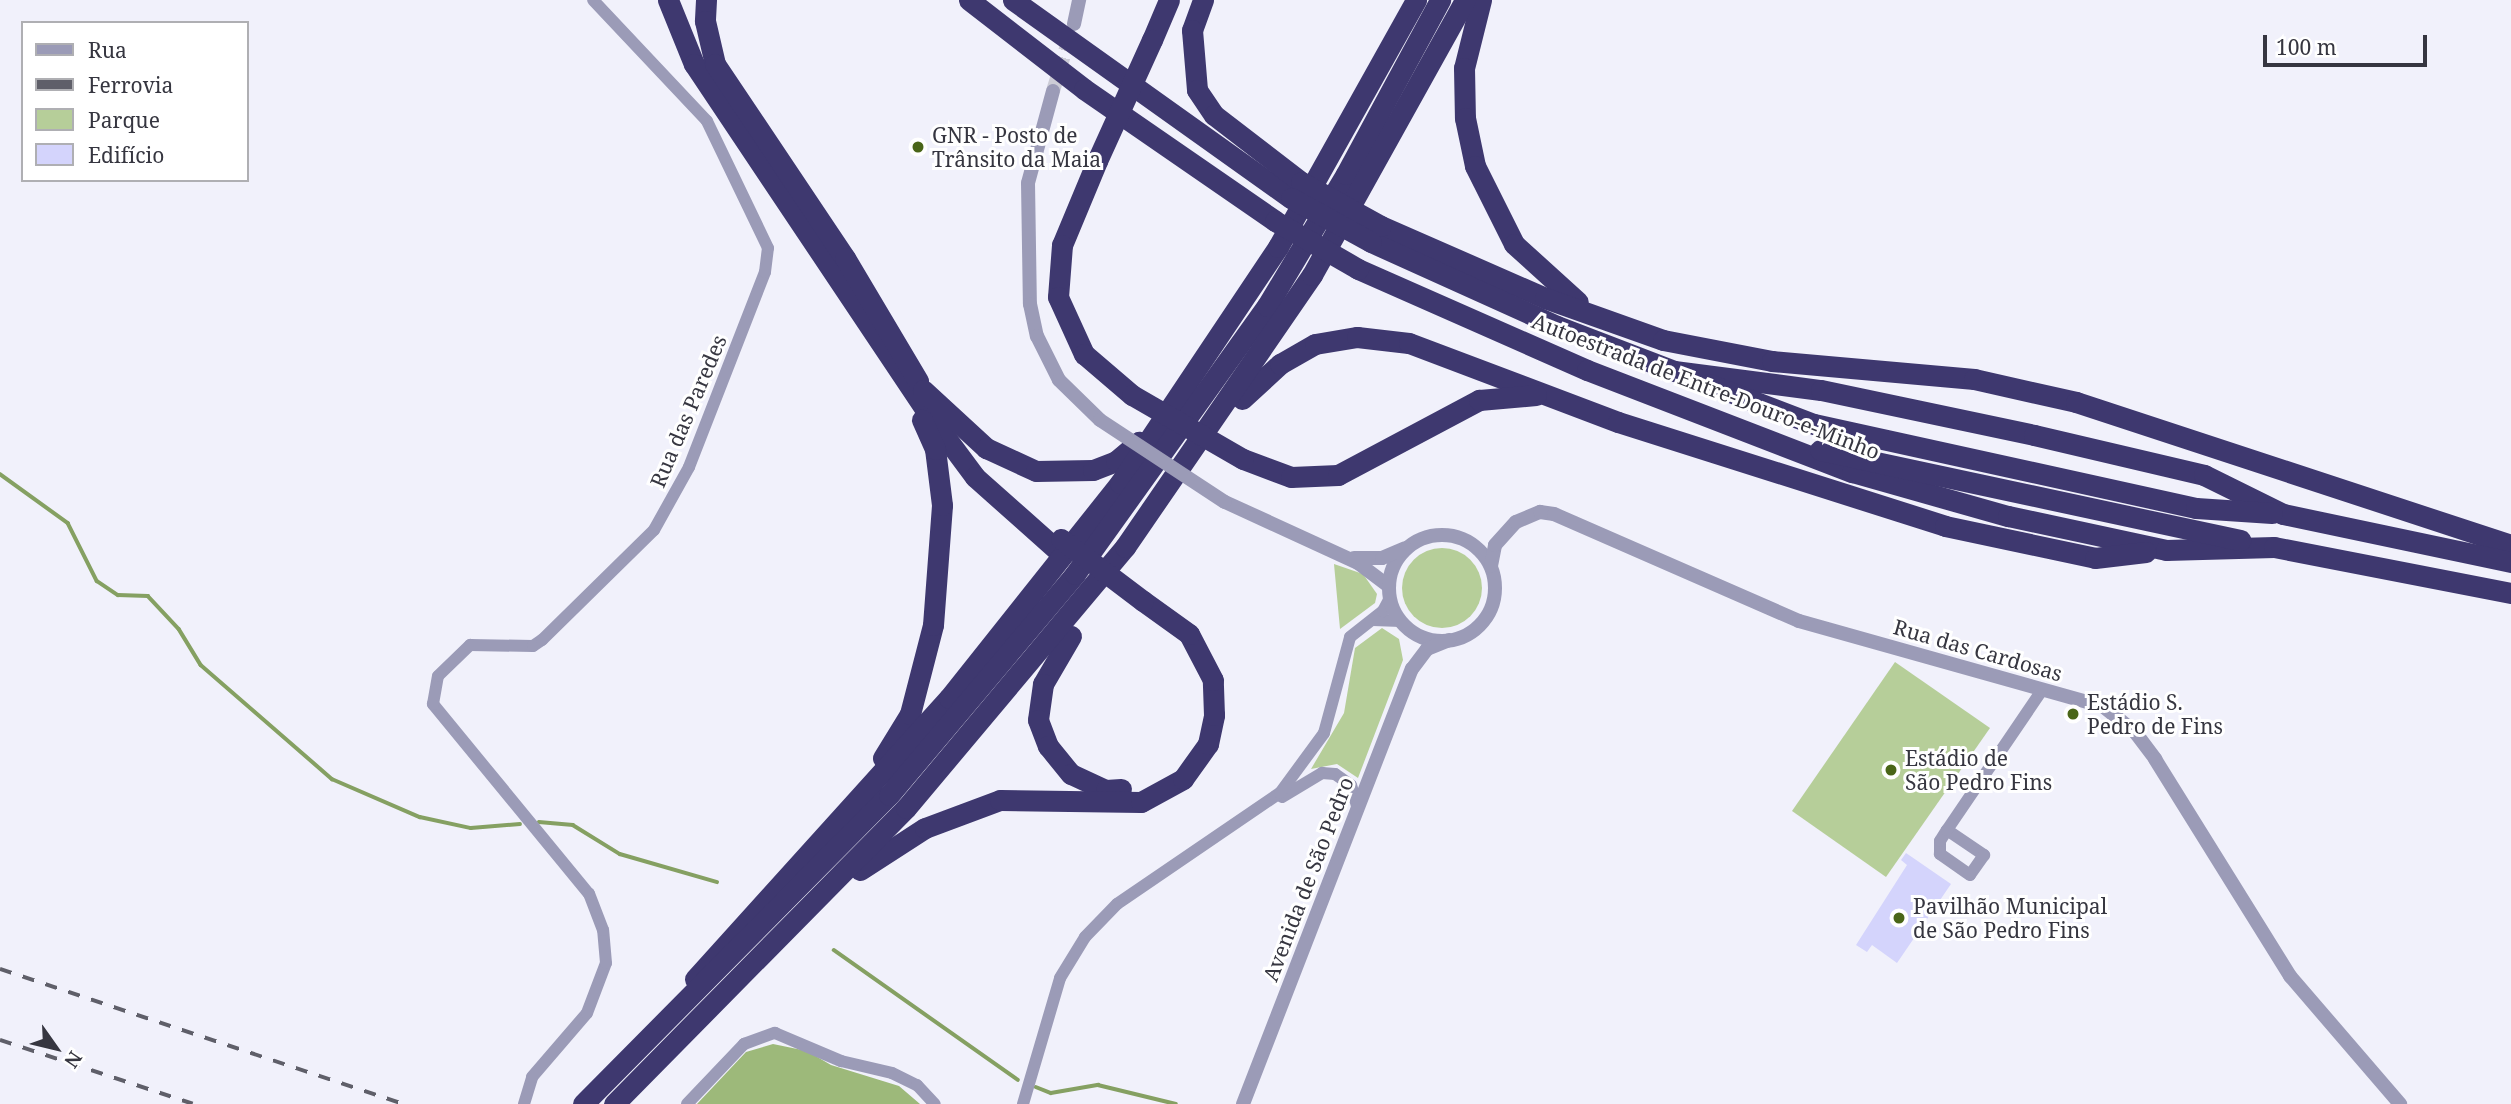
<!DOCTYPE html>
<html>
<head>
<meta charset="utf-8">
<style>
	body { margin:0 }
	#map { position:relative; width:2511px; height:1104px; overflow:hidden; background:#f1f1fb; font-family:"Noto Serif",serif }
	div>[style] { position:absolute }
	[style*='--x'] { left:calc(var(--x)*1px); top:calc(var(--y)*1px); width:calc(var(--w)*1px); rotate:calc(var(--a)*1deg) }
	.green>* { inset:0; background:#b6ce99 }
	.round { border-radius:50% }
	.forest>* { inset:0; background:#9db97a }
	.stream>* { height:3.5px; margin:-1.75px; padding:0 1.75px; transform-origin:1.75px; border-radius:1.75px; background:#85a062 }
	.building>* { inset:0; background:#d4d4fc }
	.tertiary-tunnel>* { height:14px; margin-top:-7px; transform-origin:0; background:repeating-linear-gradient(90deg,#ccccd6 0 14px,transparent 0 21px) }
	.minor>* { height:12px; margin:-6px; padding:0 6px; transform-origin:6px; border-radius:6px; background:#9b9bb7 }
	.tertiary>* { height:14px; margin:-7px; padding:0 7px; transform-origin:7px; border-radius:7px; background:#9b9bb7 }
	.tertiary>.ring { margin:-7px; padding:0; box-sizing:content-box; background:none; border:14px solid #9b9bb7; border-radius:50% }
	.motorway>* { height:21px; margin:-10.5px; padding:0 10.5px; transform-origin:10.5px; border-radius:10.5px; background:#3e386f }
	.rail>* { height:3.5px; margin-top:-1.75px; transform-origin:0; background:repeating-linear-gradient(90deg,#5f5f69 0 12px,transparent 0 24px) }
	.tertiary-bridge>* { height:14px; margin:-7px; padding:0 7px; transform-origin:7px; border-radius:7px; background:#9b9bb7 }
	.motorway-bridge>* { height:21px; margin:-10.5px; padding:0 10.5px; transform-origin:10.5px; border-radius:10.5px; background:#3e386f }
	.dots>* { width:19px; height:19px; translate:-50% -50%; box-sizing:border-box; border:4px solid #fff; border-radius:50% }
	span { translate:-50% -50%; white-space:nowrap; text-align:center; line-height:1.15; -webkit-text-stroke:6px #fff; paint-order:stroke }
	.poi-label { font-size:21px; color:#363640 }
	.left { translate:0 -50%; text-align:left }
	.street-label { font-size:21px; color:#363640 }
	.legend { position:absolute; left:21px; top:21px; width:228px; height:161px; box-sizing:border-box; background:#fff; border:2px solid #afafb3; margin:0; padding:9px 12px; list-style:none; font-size:21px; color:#363640 }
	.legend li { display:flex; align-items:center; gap:14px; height:35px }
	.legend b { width:35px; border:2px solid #afafb3 }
	.north { position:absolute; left:21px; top:1013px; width:70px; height:70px; -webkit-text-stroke:5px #fff; paint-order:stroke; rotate:124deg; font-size:19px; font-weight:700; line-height:28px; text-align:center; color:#363640 }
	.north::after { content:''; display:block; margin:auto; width:24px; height:32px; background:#363640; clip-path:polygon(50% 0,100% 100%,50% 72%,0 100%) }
	.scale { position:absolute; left:2263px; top:35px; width:164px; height:32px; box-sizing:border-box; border:4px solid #363640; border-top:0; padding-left:9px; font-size:21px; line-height:24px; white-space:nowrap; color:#363640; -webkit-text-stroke:5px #fff; paint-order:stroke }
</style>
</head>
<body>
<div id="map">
	<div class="green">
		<div class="round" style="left:1402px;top:548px;width:80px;height:80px"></div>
		<div style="clip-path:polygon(1334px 564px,1363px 574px,1377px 594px,1375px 603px,1340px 629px)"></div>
		<div style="clip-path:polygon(1382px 628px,1399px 639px,1403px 660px,1358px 778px,1337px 764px,1311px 769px,1344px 713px,1355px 648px)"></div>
		<div style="clip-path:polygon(1895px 662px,1990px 728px,1886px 877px,1792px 811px)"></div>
	</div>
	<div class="forest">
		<div style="clip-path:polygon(773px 1044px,807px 1051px,831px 1065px,899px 1086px,920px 1104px,697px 1104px,746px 1052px)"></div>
	</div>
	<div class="stream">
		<div style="--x:0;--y:474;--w:84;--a:35.8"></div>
		<div style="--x:68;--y:523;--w:65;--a:63.4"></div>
		<div style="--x:97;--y:581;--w:25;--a:34"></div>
		<div style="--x:118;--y:595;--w:30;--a:2"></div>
		<div style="--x:148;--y:596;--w:45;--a:46.8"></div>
		<div style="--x:179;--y:629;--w:42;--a:58.6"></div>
		<div style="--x:201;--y:665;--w:174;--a:41"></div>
		<div style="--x:332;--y:779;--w:96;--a:23.4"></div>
		<div style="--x:420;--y:817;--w:52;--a:12.2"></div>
		<div style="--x:471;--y:828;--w:49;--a:-4.7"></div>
		<div style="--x:539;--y:822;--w:34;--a:5"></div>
		<div style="--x:573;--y:825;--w:55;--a:31.7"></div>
		<div style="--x:620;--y:854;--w:101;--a:16.1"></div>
		<div style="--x:834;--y:950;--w:225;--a:35.2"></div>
		<div style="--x:1036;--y:1087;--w:16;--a:22"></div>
		<div style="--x:1051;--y:1093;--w:48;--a:-9.7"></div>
		<div style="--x:1098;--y:1085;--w:80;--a:13.7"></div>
	</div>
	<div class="building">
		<div style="clip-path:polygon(1906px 853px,1951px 884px,1897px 963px,1872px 945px,1867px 952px,1856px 945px,1907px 865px,1901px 860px)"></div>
	</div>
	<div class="tertiary-tunnel">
		<div style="--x:1053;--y:91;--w:62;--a:-73"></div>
	</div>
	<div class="minor">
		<div style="--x:1373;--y:620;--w:28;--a:2"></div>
		<div style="--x:1282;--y:797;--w:47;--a:-31"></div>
		<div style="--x:1322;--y:773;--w:13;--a:4"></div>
		<div style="--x:1335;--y:774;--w:19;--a:35"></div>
		<div style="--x:1351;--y:785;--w:25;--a:74"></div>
		<div style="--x:1947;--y:830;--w:45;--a:34"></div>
		<div style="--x:1984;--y:855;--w:24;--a:125"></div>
		<div style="--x:1970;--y:875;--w:37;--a:-145"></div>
		<div style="--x:1940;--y:854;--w:13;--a:-90"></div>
		<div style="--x:1940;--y:841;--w:13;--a:-58"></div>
		<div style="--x:1947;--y:830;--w:169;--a:-55.8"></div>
		<div style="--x:524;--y:1104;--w:28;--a:-73"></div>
		<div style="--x:532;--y:1077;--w:84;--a:-49.3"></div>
		<div style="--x:587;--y:1013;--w:53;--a:-69.2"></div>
		<div style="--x:606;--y:963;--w:33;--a:-95"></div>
		<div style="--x:603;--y:930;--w:39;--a:-111"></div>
		<div style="--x:589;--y:894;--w:246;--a:-129.4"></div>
		<div style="--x:433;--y:704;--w:28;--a:-80"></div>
		<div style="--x:438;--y:676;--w:45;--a:-44.1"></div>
		<div style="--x:470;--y:645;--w:63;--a:0.9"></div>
		<div style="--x:533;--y:646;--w:11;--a:-34"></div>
		<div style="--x:542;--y:640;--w:157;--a:-44.5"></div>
		<div style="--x:654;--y:530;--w:72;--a:-60.9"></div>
		<div style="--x:689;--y:467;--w:209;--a:-68.7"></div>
		<div style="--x:765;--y:272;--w:24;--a:-83"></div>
		<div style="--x:768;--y:248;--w:141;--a:-115.7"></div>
		<div style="--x:707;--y:121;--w:166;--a:-133.3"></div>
		<div style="--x:687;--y:1104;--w:83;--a:-46.5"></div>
		<div style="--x:744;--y:1044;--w:33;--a:-20"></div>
		<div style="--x:775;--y:1033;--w:72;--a:23"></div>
		<div style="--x:841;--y:1061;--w:52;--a:13.2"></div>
		<div style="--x:892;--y:1073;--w:28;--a:26"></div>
		<div style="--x:917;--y:1085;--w:26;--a:47"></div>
		<div style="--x:1023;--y:1104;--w:131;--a:-73.6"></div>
		<div style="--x:1060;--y:978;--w:48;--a:-58.6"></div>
		<div style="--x:1085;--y:937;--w:46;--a:-45.9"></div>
		<div style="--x:1117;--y:904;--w:197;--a:-34.3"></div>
		<div style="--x:1280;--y:793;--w:74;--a:-53.7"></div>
		<div style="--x:1324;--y:733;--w:99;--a:-74.8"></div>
		<div style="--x:1350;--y:637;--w:42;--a:-38.2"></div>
		<div style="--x:1383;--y:611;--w:15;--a:-62"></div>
	</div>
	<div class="tertiary">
		<div style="--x:1074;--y:24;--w:25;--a:-78"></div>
		<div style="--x:1053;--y:91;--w:95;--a:105.2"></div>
		<div style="--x:1028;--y:183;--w:121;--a:89.1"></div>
		<div style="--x:1030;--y:304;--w:33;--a:78"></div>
		<div style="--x:1037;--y:336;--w:49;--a:63.4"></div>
		<div style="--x:1059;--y:380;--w:57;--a:44.3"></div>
		<div style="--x:1225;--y:502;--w:146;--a:24.6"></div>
		<div style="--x:1358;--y:563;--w:39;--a:37"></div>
		<div class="ring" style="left:1389px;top:535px;width:92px;height:92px"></div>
		<div style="--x:1354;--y:558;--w:28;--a:0"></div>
		<div style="--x:1382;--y:558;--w:25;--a:-23"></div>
		<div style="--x:1491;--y:566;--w:21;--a:-79"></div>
		<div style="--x:1495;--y:545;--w:31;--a:-48"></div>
		<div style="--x:1516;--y:522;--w:26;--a:-23"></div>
		<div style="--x:1540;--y:512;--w:14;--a:8"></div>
		<div style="--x:1554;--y:514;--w:267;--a:23.6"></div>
		<div style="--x:1799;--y:621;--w:317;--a:15.7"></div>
		<div style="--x:2104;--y:707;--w:40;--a:39"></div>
		<div style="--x:2135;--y:732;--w:34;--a:53"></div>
		<div style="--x:2155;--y:759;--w:256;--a:58.1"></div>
		<div style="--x:2290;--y:976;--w:169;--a:49.3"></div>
		<div style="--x:1243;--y:1104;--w:467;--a:-68.8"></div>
		<div style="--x:1412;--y:669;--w:25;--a:-53"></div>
		<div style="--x:1427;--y:649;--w:24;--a:-22"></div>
	</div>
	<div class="motorway">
		<div style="--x:668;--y:0;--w:69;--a:67.9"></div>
		<div style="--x:694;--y:64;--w:422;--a:56.2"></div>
		<div style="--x:929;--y:415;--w:77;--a:53.4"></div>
		<div style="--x:975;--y:477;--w:107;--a:41.6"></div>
		<div style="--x:706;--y:0;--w:21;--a:93"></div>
		<div style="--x:705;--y:21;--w:44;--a:76.9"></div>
		<div style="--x:715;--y:64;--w:234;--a:56.2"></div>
		<div style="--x:845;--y:258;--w:143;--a:59.3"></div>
		<div style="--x:969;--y:0;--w:145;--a:37.7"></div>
		<div style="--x:1084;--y:89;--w:232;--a:34.6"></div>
		<div style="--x:1013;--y:0;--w:341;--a:35.5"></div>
		<div style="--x:1203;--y:0;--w:32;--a:110"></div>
		<div style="--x:1192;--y:30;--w:60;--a:85.2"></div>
		<div style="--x:1197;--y:90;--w:30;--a:56"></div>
		<div style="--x:1214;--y:115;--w:110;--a:37.6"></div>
		<div style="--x:1481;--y:0;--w:70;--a:104"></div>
		<div style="--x:1464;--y:68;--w:50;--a:88.9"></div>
		<div style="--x:1465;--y:118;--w:49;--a:78.2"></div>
		<div style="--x:1475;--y:166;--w:87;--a:63.4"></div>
		<div style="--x:1514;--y:244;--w:86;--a:42.2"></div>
		<div style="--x:1152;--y:40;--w:43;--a:-67"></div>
		<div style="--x:1097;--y:161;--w:91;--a:112.6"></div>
		<div style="--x:1062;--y:245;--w:52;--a:94.4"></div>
		<div style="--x:1058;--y:297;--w:63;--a:65.5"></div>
		<div style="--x:1084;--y:354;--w:63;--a:40.5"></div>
		<div style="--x:1381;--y:226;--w:179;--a:23.7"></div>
		<div style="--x:1545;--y:298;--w:125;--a:19.6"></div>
		<div style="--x:1663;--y:340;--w:111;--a:10.9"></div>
		<div style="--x:1772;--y:361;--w:203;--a:5.1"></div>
		<div style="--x:1974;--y:379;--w:105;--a:12.7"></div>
		<div style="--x:2076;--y:402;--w:458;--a:18.2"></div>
		<div style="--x:1371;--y:242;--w:204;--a:24.3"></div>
		<div style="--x:1557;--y:326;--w:125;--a:21"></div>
		<div style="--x:1674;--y:371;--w:148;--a:7.4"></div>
		<div style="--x:1821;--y:390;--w:218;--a:11.9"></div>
		<div style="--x:2034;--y:435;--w:175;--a:13.2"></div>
		<div style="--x:2204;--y:475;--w:88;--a:26.3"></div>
		<div style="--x:2283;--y:514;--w:233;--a:11.9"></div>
		<div style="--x:1358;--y:269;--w:250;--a:23.8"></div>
		<div style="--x:1587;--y:370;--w:284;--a:21.1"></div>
		<div style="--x:1852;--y:472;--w:162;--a:15.8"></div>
		<div style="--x:2008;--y:516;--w:162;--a:12.1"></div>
		<div style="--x:2166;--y:550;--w:108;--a:-1.6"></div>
		<div style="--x:2274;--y:547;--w:241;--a:11"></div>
		<div style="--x:1709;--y:384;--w:112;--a:20.9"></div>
		<div style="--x:1814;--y:424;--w:391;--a:12.4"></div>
		<div style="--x:2196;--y:508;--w:76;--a:3.8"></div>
		<div style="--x:923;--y:390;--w:86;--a:42.6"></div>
		<div style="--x:986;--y:448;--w:55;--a:24.7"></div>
		<div style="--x:1036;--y:471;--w:57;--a:-1"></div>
		<div style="--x:1093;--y:470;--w:25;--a:-21"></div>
		<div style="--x:1116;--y:461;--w:30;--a:-40"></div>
		<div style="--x:1242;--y:399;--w:52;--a:-42.6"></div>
		<div style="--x:1280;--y:364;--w:40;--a:-29.7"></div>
		<div style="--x:1315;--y:344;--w:43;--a:-9.5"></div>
		<div style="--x:1357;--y:337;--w:52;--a:6.6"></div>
		<div style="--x:1409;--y:343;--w:223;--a:20.7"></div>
		<div style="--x:1618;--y:422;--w:343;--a:17.6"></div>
		<div style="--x:1945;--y:526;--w:153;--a:12"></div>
		<div style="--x:2095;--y:558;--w:51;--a:-6.7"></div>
		<div style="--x:1820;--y:450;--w:430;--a:12.1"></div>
		<div style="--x:1243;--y:459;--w:51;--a:20.6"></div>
		<div style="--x:1291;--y:477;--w:47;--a:-2.4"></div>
		<div style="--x:1338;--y:475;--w:160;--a:-28"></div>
		<div style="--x:1479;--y:400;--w:57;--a:-5"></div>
		<div style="--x:1071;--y:636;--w:56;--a:120.3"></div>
		<div style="--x:1043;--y:684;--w:36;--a:98"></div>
		<div style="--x:1038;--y:720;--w:28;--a:69"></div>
		<div style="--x:1048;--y:746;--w:36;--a:51"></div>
		<div style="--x:1071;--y:774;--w:38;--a:25"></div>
		<div style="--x:1106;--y:790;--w:15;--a:-4"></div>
		<div style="--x:883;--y:758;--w:52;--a:-58.5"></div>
		<div style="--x:910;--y:714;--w:92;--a:-75.5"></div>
		<div style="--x:933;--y:625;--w:120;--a:-85.7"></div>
		<div style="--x:942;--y:505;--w:56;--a:-97.1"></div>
		<div style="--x:935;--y:449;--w:32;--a:-114"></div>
		<div style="--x:860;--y:870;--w:77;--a:-32.9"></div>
		<div style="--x:925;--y:828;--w:80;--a:-20.5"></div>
		<div style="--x:1000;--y:800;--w:141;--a:0.8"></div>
		<div style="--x:1141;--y:802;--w:48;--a:-28.7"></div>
		<div style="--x:1183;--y:779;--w:43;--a:-54.5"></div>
		<div style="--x:1208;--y:744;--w:30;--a:-78"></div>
		<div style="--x:1214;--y:715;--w:35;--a:-92"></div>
		<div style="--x:1213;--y:680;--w:52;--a:-117.6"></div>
		<div style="--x:1189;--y:634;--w:57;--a:-144.3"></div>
		<div style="--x:695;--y:979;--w:379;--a:-47.9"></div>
		<div style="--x:949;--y:698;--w:275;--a:-51.5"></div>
		<div style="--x:1120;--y:483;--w:284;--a:-56.2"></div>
		<div style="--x:1278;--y:247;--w:283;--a:-60.8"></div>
		<div style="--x:583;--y:1104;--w:435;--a:-45.3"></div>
		<div style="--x:889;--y:795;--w:289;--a:-49.9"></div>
		<div style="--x:1075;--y:574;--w:330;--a:-54.4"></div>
		<div style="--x:1267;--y:306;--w:154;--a:-59.1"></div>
		<div style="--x:1346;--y:174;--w:198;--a:-61.6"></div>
		<div style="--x:614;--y:1104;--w:416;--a:-45.4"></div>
		<div style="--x:906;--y:808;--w:341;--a:-50"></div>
		<div style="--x:1125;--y:547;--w:330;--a:-55.5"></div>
		<div style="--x:1312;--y:275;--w:315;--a:-60.9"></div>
	</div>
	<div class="rail">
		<div style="--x:0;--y:969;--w:426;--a:18.5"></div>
		<div style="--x:0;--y:1040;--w:203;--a:18.3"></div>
	</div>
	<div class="tertiary-bridge">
		<div style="--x:1100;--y:420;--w:149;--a:33.3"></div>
	</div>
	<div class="motorway-bridge">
		<div style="--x:1097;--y:161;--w:133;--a:-65.6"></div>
		<div style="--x:1301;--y:182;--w:91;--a:28.8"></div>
		<div style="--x:1291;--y:198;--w:91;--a:28.8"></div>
		<div style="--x:1275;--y:221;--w:96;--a:30"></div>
		<div style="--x:1132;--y:395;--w:128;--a:30"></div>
		<div style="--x:1061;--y:539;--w:103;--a:37.1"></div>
	</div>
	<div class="dots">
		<div style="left:918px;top:147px;background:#496518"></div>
		<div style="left:2073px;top:714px;background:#496518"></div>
		<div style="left:1891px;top:770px;background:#496518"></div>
		<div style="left:1899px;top:918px;background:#496518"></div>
	</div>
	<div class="poi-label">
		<span class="left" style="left:932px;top:147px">GNR - Posto de<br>Trânsito da Maia</span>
		<span class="left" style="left:2087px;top:714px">Estádio S.<br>Pedro de Fins</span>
		<span class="left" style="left:1905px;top:770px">Estádio de<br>São Pedro Fins</span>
		<span class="left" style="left:1913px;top:918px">Pavilhão Municipal<br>de São Pedro Fins</span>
	</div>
	<div class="street-label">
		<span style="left:1706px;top:386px;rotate:21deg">Autoestrada de Entre-Douro-e-Minho</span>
		<span style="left:688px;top:411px;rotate:-67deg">Rua das Paredes</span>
		<span style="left:1978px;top:650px;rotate:16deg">Rua das Cardosas</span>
		<span style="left:1308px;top:879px;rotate:-69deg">Avenida de São Pedro</span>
	</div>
	<ul class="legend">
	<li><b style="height:9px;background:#9b9bb7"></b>Rua</li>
	<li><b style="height:9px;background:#5f5f69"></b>Ferrovia</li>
	<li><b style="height:19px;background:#b6ce99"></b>Parque</li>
	<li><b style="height:19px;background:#d4d4fc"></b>Edifício</li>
	</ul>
	<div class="north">N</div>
	<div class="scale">100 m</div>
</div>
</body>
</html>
